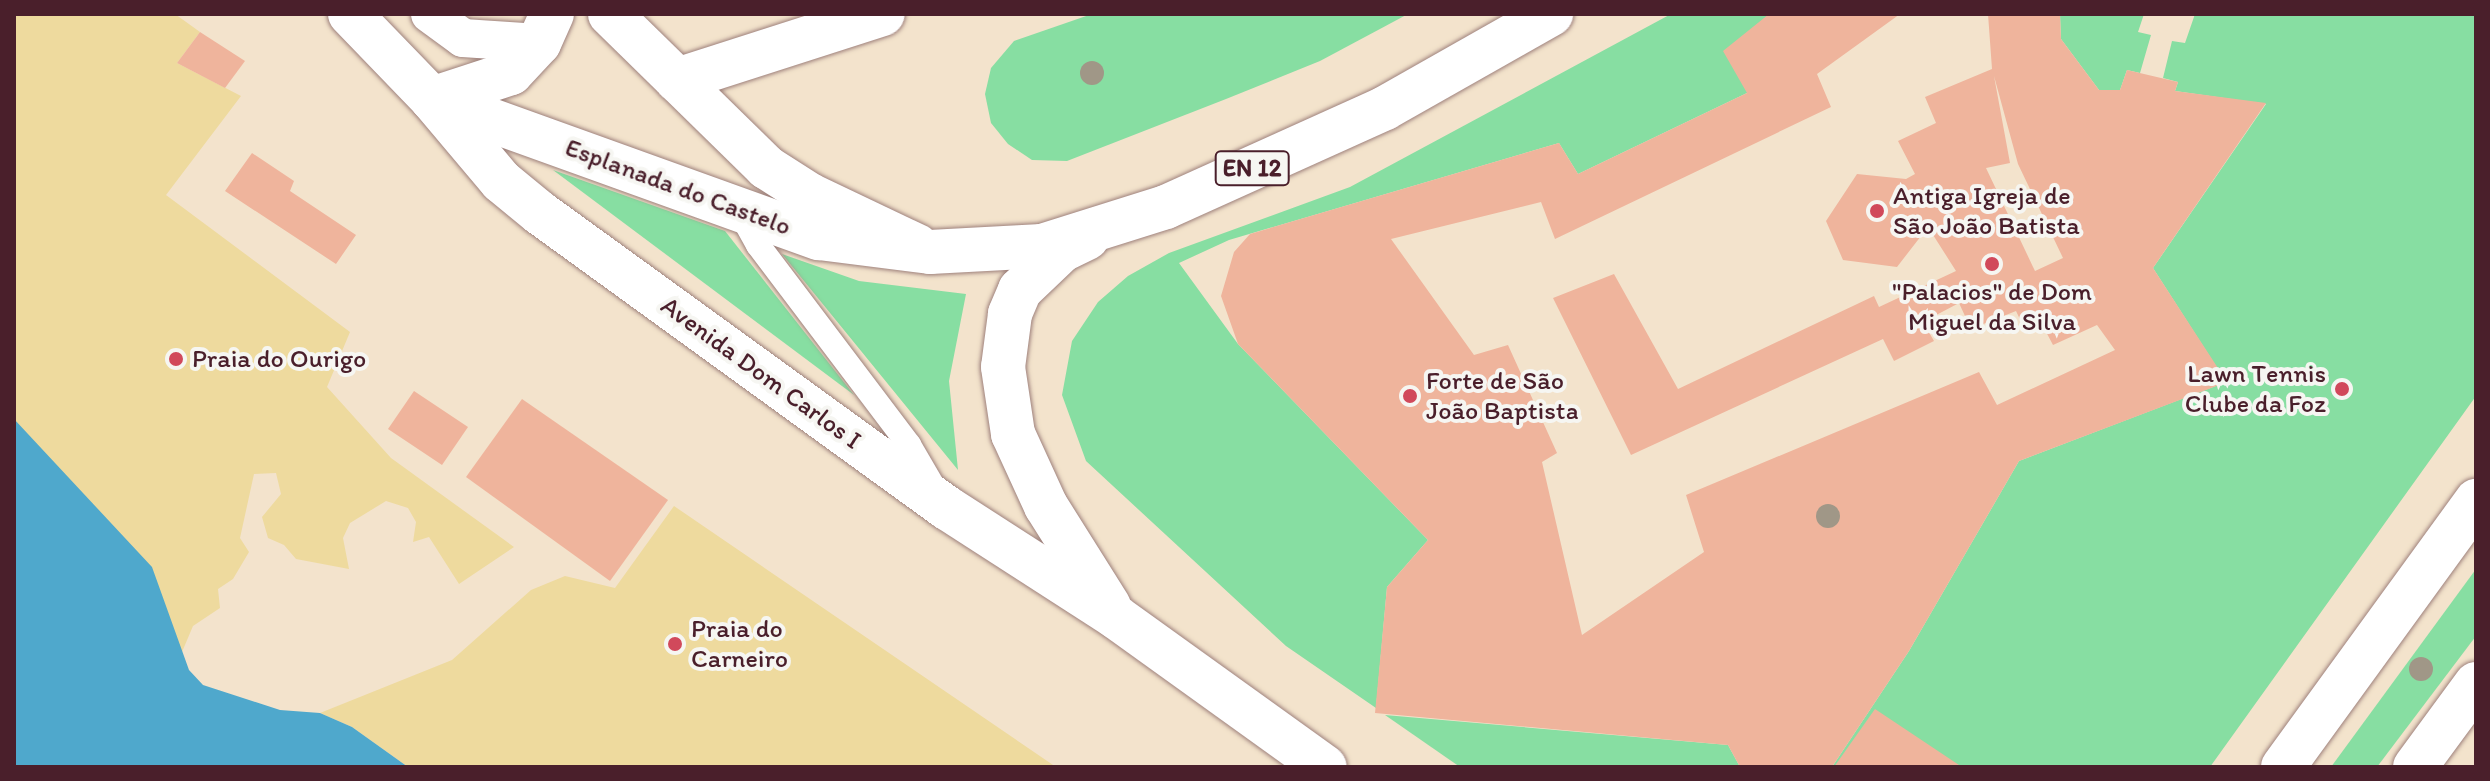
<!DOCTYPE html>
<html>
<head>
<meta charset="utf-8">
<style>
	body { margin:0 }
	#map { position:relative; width:2490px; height:781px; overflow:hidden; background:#f3e3cc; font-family:Itim,sans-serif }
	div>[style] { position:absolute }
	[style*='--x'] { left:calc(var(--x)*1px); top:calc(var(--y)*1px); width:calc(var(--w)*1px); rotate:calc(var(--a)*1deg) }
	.green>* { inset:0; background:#87dea2 }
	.sand>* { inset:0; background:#eeda9e }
	.water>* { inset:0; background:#4fa8cc }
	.building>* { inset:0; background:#efb49c }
	.roads { filter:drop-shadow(0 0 2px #9e817c) drop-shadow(0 0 2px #9e817c) }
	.service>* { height:24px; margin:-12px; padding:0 12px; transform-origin:12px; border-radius:12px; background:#fff }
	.pedestrian>* { height:38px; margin:-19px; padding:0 19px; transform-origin:19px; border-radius:19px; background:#fff }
	.minor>* { height:44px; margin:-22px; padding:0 22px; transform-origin:22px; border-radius:22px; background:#fff }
	.tertiary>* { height:44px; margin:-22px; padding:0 22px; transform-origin:22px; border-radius:22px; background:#fff }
	.primary>* { height:44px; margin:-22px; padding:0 22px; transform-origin:22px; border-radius:22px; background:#fff }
	.trees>* { width:24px; height:24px; margin:-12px; border-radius:50%; background:#a09787 }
	.dots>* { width:22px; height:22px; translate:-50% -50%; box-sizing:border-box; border:4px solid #f6f6f2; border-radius:50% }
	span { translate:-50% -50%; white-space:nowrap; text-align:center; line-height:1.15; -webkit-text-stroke:8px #f6f6f2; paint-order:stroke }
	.shield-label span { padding:2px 6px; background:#f6f6f2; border:2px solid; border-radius:6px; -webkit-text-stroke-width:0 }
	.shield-label { font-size:24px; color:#4a1f2b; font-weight:700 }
	.street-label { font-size:26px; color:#4a1f2b }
	.poi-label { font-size:26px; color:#4a1f2b }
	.left { translate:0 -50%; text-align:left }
	.right { translate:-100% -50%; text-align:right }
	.frame { position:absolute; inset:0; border:16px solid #4a1f2b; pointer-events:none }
</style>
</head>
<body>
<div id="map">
	<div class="green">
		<div style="clip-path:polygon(1092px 14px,1408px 14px,1320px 61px,1226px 99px,1067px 161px,1032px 160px,1008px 144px,991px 123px,985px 94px,991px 68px,1014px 41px)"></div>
		<div style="clip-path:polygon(1671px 14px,1769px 14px,1747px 93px,1578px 174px,1559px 143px,1229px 240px,1179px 263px,1238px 344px,1428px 540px,1387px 587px,1376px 708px,1286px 646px,1086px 461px,1062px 395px,1072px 341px,1098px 302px,1128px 276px,1169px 253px,1350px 187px)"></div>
		<div style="clip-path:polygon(2060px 14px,2144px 14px,2138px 32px,2151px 35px,2140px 73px,2127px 70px,2120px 90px,2099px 90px,2061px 39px)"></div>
		<div style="clip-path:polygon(2195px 14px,2476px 14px,2476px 396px,2210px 767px,1832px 767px,1909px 651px,2019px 461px,2226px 382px,2153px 268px,2266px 104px,2175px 91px,2178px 82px,2163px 78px,2172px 41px,2185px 43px)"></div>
		<div style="clip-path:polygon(553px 170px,725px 231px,854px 395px)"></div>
		<div style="clip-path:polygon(782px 254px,859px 281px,966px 294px,949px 381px,958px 470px)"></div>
		<div style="clip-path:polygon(2476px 569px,2476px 636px,2377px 767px,2331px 767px)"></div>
		<div style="clip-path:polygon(1385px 715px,1728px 745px,1740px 767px,1460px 767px)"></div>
	</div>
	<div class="sand">
		<div style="clip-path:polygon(14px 14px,175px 14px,200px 32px,177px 63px,241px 96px,166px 195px,350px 332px,327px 387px,391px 458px,514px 547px,459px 584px,429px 537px,413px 542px,416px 522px,408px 508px,386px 501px,350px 523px,343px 538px,349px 569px,296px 559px,284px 545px,268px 538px,262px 517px,281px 494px,276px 473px,254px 474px,240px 538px,249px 552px,233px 579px,218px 589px,220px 608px,193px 626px,182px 652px,14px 523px)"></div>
		<div style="clip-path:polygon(674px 506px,1056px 767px,408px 767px,352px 727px,320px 713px,452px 660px,531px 590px,565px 576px,615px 588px)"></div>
	</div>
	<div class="water">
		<div style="clip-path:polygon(14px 419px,152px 567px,189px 670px,203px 685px,280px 710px,320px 713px,352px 727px,408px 767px,14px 767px)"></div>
	</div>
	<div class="building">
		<div style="clip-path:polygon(evenodd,1769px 14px,1900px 14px,1817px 74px,1831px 107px,1555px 239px,1541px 202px,1391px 239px,1474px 355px,1508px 345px,1557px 453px,1542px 462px,1582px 635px,1704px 552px,1686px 495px,1979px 372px,1997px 405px,2115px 350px,2097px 325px,2053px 345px,2044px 328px,2027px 334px,2016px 311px,1971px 329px,1959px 303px,1923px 322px,1934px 341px,1894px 361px,1883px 339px,1631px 455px,1553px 298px,1614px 274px,1678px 389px,1874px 296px,1879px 307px,1956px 271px,1928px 227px,1897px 267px,1843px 260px,1826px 221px,1857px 174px,1906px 179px,1915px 174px,1898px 141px,1936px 123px,1925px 97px,1992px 69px,1988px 14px,2060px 14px,2061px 39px,2099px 90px,2120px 90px,2127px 70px,2178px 82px,2175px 91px,2266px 103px,2153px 268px,2227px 382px,2019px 461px,1909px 651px,1832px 767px,1740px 767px,1728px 745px,1375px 713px,1387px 587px,1428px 540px,1238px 344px,1221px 296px,1234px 252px,1250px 234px,1559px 143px,1578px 174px,1747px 93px,1723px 51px,1769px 14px,1994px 76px,2018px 164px,2063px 258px,2035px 271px,1986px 168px,2010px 163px,1994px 76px)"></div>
		<div style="clip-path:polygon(200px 32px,245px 61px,225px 88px,177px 63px)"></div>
		<div style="clip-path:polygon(252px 153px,294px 181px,290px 191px,356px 235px,336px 264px,225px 191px)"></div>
		<div style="clip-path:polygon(414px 391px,468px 427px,442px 465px,388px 429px)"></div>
		<div style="clip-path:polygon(522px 399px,668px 500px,610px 581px,466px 477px)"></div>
		<div style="clip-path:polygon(1875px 709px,1962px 767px,1834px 767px)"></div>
	</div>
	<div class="roads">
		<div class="service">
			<div style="--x:738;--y:209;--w:41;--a:60.9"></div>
			<div style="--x:758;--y:245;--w:251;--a:52.9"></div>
			<div style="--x:909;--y:445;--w:48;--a:59.7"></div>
		</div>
		<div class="pedestrian">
			<div style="--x:430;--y:14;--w:41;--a:36"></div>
			<div style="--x:463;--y:38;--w:76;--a:3.8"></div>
		</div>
		<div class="minor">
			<div style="--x:677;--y:80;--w:216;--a:-17.8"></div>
			<div style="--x:432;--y:99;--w:107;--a:49.9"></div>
			<div style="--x:501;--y:181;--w:50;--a:39.4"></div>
			<div style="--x:540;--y:213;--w:503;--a:35.94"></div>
			<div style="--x:947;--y:508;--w:201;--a:32.8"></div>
			<div style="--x:1116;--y:617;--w:257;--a:35.7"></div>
			<div style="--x:1087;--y:238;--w:28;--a:154"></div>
			<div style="--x:1062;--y:250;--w:58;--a:136.4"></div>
			<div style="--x:1020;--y:290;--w:26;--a:113"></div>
			<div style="--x:1010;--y:314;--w:53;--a:97.5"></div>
			<div style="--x:1003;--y:367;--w:68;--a:81.5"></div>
			<div style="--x:1013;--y:434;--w:79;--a:65.4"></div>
			<div style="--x:1046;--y:506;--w:118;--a:57.8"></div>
			<div style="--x:2283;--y:767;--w:329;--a:-54"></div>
			<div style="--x:2415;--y:767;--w:103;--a:-53.7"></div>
		</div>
		<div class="tertiary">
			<div style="--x:610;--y:14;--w:219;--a:44.4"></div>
			<div style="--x:766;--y:167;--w:52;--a:32.5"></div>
			<div style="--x:810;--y:195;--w:119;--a:25.5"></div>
		</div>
		<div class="primary">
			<div style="--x:350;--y:14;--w:118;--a:46"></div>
			<div style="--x:432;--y:99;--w:411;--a:19.8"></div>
			<div style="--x:819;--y:238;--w:112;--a:7.2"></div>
			<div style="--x:930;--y:252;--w:112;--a:-3.1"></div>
			<div style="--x:1042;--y:246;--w:130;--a:-17.5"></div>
			<div style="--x:1166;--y:207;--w:240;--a:-24.3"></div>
			<div style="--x:1385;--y:108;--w:191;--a:-29.5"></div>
			<div style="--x:432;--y:99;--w:83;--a:-18.2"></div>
			<div style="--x:511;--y:73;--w:41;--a:-47"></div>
			<div style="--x:539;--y:43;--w:32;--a:-66"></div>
		</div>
	</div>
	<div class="trees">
		<div style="left:1092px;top:73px"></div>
		<div style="left:1828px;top:516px"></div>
		<div style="left:2421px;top:669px"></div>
	</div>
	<div class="dots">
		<div style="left:1877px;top:211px;background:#d1495b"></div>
		<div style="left:1992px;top:264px;background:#d1495b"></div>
		<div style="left:176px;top:359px;background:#d1495b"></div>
		<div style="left:2342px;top:389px;background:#d1495b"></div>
		<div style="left:1410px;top:396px;background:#d1495b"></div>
		<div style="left:675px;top:644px;background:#d1495b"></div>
	</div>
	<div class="shield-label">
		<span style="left:1252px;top:168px">EN 12</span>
	</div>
	<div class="street-label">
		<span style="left:678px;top:187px;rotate:20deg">Esplanada do Castelo</span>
		<span style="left:761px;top:373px;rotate:36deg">Avenida Dom Carlos I</span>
	</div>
	<div class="poi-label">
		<span class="left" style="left:1893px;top:211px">Antiga Igreja de<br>São João Batista</span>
		<span style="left:1992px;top:307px">"Palacios" de Dom<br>Miguel da Silva</span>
		<span class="left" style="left:192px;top:359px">Praia do Ourigo</span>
		<span class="right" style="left:2326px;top:389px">Lawn Tennis<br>Clube da Foz</span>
		<span class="left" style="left:1426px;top:396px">Forte de São<br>João Baptista</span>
		<span class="left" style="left:691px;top:644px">Praia do<br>Carneiro</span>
	</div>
	<div class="frame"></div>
</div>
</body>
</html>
